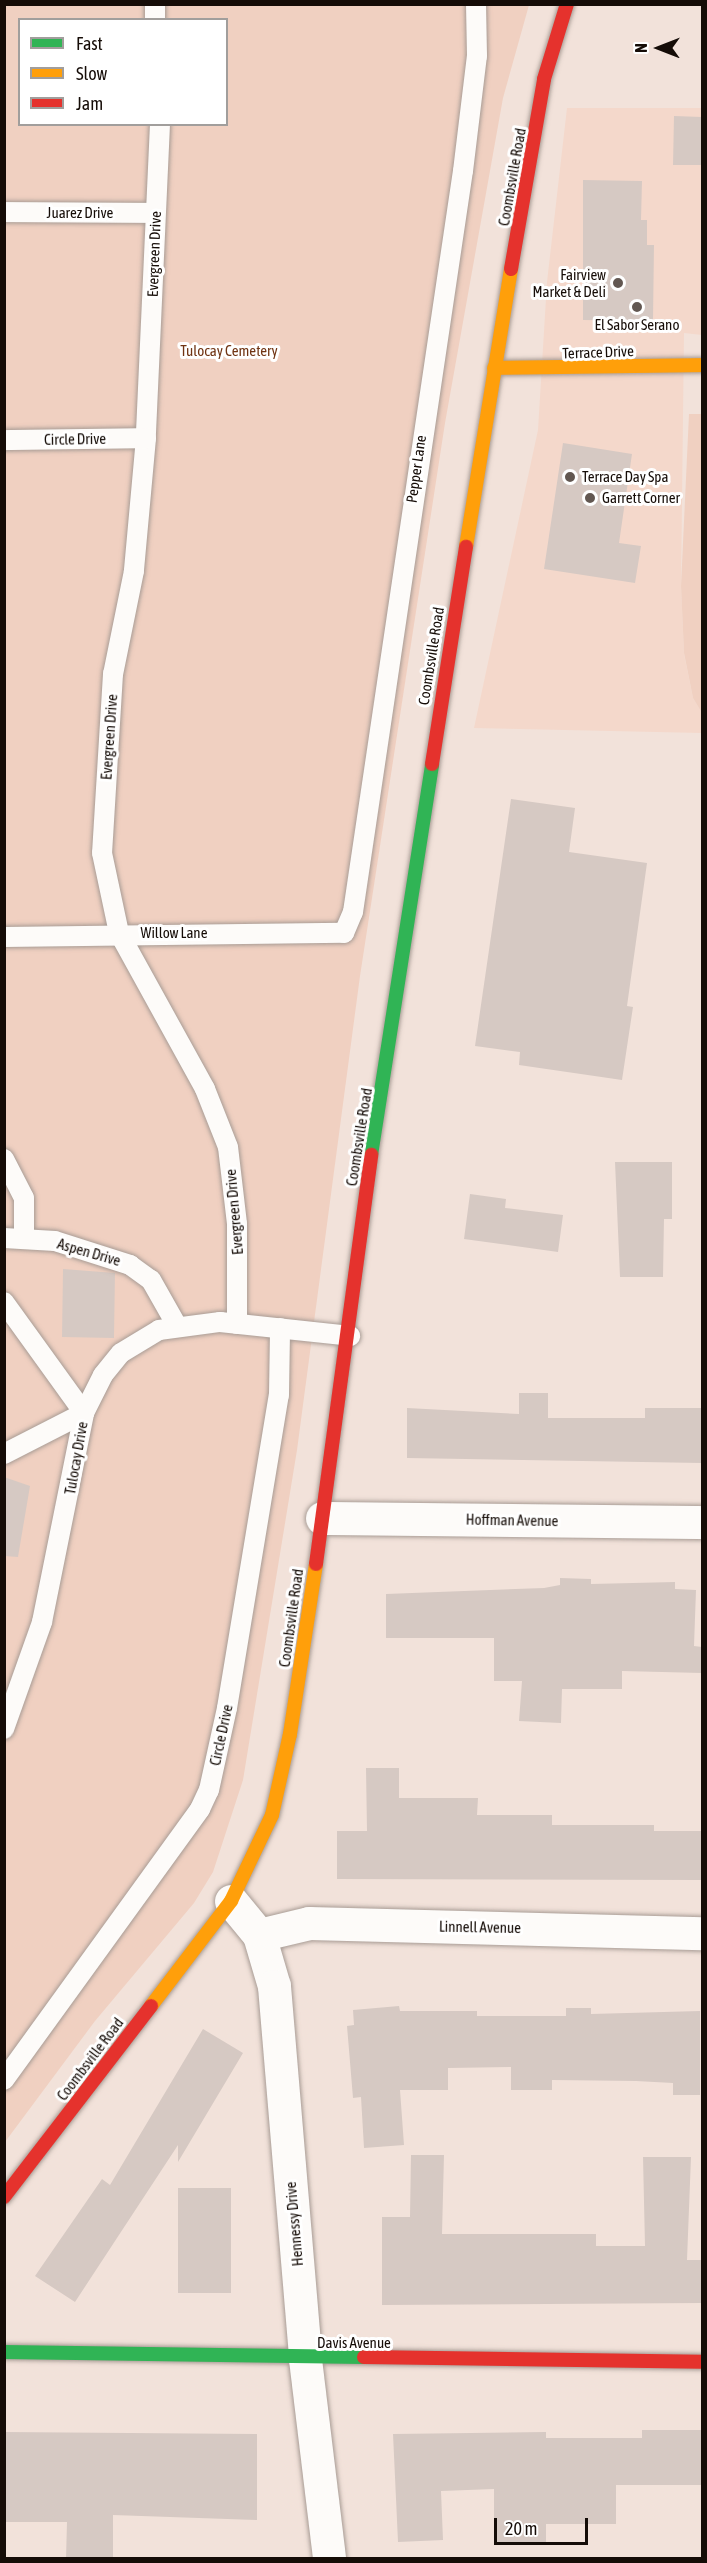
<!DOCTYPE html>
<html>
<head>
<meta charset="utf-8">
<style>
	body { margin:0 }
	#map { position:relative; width:707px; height:2563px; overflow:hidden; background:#f2e2da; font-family:"Asap Condensed",sans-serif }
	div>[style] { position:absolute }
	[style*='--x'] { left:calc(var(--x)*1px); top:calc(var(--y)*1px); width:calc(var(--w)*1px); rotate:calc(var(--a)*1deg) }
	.built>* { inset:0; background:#f4d8cb }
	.green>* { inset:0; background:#f0d0c1 }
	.building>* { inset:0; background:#d6c9c3 }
	.roads { filter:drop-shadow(0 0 2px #a89c95) drop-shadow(0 0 2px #a89c95) }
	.lane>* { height:20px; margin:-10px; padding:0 10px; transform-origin:10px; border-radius:10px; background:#fdfbf9 }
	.street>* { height:33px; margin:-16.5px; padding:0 16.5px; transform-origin:16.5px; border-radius:16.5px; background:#fdfbf9 }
	.fast>* { height:14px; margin:-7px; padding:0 7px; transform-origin:7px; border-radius:7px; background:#30b455 }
	.slow>* { height:14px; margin:-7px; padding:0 7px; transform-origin:7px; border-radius:7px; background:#ff9f0a }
	.jam>* { height:14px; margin:-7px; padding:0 7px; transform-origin:7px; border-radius:7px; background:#e5322d }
	.dots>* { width:16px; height:16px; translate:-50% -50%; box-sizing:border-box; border:3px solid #fff; border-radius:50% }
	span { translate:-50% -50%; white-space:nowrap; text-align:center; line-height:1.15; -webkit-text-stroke:6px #fff; paint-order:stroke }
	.street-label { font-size:15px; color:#150c07 }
	.poi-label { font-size:15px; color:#150c07 }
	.right { translate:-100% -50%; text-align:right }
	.left { translate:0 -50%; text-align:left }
	.park-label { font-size:15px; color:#703413 }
	.frame { position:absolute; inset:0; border:6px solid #150c07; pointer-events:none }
	.legend { position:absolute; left:18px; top:18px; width:210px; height:108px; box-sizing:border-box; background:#fff; border:2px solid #a19e9c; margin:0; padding:8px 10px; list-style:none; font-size:18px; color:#150c07 }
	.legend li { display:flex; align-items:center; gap:12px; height:30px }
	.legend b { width:30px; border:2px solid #a19e9c }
	.north { position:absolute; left:629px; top:18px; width:60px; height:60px; -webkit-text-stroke:4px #fff; paint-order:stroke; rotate:270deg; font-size:16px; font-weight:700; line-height:24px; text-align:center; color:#150c07 }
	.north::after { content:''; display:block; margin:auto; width:21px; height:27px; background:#150c07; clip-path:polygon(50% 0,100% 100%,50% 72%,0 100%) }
	.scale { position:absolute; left:494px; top:2518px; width:94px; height:27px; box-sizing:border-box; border:3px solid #150c07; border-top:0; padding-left:8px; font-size:18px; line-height:21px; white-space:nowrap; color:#150c07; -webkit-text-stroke:4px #fff; paint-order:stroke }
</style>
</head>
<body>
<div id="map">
	<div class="built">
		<div style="clip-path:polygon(567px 108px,702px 108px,702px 335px,684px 333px,681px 586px,684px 654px,693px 698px,702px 713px,702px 733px,474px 728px,538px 430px,547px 282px)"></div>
	</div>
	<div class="green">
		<div style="clip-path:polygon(evenodd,5px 5px,529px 5px,503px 98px,445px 423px,360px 976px,297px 1450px,243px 1780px,213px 1872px,194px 1903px,95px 2021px,5px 2142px,5px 5px,20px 20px,226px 20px,226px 124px,20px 124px,20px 20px)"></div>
		<div style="clip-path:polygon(689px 414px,702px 414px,702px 713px,693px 698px,684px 653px,681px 586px)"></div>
	</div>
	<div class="building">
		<div style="clip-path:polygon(674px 116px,702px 117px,702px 165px,673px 165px)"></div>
		<div style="clip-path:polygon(583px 180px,642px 181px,641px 220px,647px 220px,647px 245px,654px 245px,653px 321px,583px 320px)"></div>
		<div style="clip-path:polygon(563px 443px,632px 454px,619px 543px,641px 546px,635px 583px,544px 569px)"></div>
		<div style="clip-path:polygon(511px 799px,575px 808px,569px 852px,647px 863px,627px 1006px,633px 1007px,622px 1080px,519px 1065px,520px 1052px,475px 1046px)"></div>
		<div style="clip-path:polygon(615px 1162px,672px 1162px,672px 1219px,664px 1219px,663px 1277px,620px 1277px)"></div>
		<div style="clip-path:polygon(470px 1194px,506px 1199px,505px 1208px,563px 1215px,558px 1252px,464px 1239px)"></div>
		<div style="clip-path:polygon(63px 1269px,115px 1273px,114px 1338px,62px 1337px)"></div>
		<div style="clip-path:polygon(519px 1393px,548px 1393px,548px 1418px,645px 1418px,645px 1408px,702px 1408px,702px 1463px,407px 1458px,407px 1408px,519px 1414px)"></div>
		<div style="clip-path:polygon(4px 1477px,30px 1486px,18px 1557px,4px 1556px)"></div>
		<div style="clip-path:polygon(560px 1578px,591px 1579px,591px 1584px,675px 1582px,675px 1589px,696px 1590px,694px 1646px,702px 1647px,702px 1673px,622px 1671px,622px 1689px,562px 1689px,561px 1723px,519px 1721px,522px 1681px,494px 1681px,494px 1638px,386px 1638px,386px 1594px,544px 1588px,560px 1585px)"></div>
		<div style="clip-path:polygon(366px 1768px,399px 1768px,399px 1798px,478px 1798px,477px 1815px,552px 1815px,552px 1825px,654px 1825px,654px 1831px,702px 1831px,702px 1880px,337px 1879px,337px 1831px,367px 1831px)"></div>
		<div style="clip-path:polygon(399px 2006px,400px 2011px,477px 2011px,477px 2016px,566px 2016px,566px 2008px,591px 2008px,591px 2014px,700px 2011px,700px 2095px,673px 2095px,673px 2083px,636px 2081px,552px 2080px,552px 2090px,511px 2090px,511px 2067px,448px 2068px,448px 2090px,400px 2090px,404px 2145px,364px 2148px,361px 2097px,353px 2098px,347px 2026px,354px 2025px,353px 2010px)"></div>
		<div style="clip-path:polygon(203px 2029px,243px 2053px,178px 2162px,178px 2145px,75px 2302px,35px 2276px,102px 2179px,110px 2185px)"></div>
		<div style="clip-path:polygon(411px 2155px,444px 2155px,442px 2234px,596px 2234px,596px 2246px,645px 2246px,643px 2157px,691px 2157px,687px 2260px,702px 2260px,702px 2303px,382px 2305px,382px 2217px,410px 2217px)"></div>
		<div style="clip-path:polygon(178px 2188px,231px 2188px,231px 2293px,178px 2293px)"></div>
		<div style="clip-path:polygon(642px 2430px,702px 2430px,702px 2485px,616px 2485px,616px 2524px,546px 2524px,546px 2544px,494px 2544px,494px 2489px,441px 2491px,443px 2540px,398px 2542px,393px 2434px,546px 2432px,546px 2438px,642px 2438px)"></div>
		<div style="clip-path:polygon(4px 2432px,257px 2434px,257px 2520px,113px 2515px,113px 2559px,66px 2559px,67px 2522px,4px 2522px)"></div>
	</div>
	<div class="roads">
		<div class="lane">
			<div style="--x:155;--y:4;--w:16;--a:90"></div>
			<div style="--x:160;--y:124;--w:314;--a:92.6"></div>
			<div style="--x:146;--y:438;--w:134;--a:95.2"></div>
			<div style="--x:134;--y:571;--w:105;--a:101.5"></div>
			<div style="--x:113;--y:674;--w:179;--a:93.5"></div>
			<div style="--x:102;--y:853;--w:82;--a:78"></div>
			<div style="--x:119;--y:933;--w:178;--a:61.1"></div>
			<div style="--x:205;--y:1089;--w:62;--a:68.4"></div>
			<div style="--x:228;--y:1147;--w:78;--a:83.3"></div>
			<div style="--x:237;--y:1224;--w:100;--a:90"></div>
			<div style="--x:4;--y:212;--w:151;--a:0.4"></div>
			<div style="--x:4;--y:440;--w:142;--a:-0.8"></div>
			<div style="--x:4;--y:937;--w:340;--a:-0.7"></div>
			<div style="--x:344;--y:933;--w:23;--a:-67"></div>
			<div style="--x:353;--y:912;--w:749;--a:-81.56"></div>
			<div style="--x:463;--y:171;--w:116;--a:-83.1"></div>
			<div style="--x:477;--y:56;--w:52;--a:-91.1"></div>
			<div style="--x:4;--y:1159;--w:44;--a:62.9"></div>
			<div style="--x:24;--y:1198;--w:41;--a:90"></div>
			<div style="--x:4;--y:1238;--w:51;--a:3.4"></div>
			<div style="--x:55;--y:1241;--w:79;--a:17.7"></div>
			<div style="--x:130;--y:1265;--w:26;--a:36"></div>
			<div style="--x:151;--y:1280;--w:53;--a:60.5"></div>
			<div style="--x:4;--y:1302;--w:137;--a:54.2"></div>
			<div style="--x:84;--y:1413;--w:90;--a:152.9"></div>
			<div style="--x:4;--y:1729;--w:114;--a:-70.4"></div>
			<div style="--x:42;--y:1622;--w:213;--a:-78.6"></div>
			<div style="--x:84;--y:1413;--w:42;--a:-63.4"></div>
			<div style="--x:103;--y:1375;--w:28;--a:-51"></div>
			<div style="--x:121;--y:1353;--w:44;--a:-31.2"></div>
			<div style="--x:159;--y:1330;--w:62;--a:-7.5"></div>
			<div style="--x:220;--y:1322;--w:131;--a:6.1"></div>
			<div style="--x:4;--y:2080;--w:334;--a:-54.1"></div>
			<div style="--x:200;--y:1809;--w:21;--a:-65"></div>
			<div style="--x:209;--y:1790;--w:84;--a:-77.6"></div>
			<div style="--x:227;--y:1708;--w:317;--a:-80.6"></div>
			<div style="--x:279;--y:1395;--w:67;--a:-89.1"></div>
		</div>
		<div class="street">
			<div style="--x:322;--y:1518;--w:380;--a:0.6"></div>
			<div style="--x:231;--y:1901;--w:44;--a:50.5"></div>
			<div style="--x:259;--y:1935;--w:53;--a:73.6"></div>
			<div style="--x:274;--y:1986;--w:374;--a:85.2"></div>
			<div style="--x:305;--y:2359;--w:200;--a:83.1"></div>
			<div style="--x:259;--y:1935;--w:51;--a:-13.5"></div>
			<div style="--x:309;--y:1923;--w:393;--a:1.5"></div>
		</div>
		<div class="fast">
			<div style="--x:371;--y:1155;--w:396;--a:-81.1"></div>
			<div style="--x:4;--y:2352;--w:360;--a:0.8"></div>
		</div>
		<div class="slow">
			<div style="--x:494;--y:368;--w:208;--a:-0.8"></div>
			<div style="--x:466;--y:547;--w:282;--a:-80.8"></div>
			<div style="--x:151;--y:2006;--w:132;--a:-52.7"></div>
			<div style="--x:231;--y:1901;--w:95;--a:-64.5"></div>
			<div style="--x:272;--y:1815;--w:83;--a:-77.5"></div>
			<div style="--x:290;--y:1734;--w:172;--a:-81.3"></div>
		</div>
		<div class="jam">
			<div style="--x:511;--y:269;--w:193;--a:-80.1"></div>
			<div style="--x:544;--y:79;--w:78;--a:-73"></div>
			<div style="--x:432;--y:764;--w:220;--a:-81.1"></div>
			<div style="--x:316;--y:1564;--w:413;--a:-82.3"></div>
			<div style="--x:4;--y:2197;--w:241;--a:-52.4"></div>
			<div style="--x:364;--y:2357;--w:338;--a:0.8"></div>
		</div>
	</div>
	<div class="dots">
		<div style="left:618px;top:283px;background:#625751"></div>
		<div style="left:637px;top:307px;background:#625751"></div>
		<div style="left:570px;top:477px;background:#625751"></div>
		<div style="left:590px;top:498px;background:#625751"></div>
	</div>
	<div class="street-label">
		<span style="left:512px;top:177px;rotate:-80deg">Coombsville Road</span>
		<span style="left:80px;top:213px">Juarez Drive</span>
		<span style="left:154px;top:254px;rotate:-88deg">Evergreen Drive</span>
		<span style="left:598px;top:352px;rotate:-2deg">Terrace Drive</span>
		<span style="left:75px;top:439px;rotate:-1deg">Circle Drive</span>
		<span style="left:416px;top:469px;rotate:-82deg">Pepper Lane</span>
		<span style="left:431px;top:656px;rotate:-81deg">Coombsville Road</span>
		<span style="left:109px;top:737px;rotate:-86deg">Evergreen Drive</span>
		<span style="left:174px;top:933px">Willow Lane</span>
		<span style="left:359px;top:1137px;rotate:-81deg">Coombsville Road</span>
		<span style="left:234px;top:1212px;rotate:-95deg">Evergreen Drive</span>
		<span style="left:89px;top:1252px;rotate:16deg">Aspen Drive</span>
		<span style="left:76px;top:1458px;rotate:-80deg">Tulocay Drive</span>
		<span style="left:512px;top:1520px;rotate:1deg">Hoffman Avenue</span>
		<span style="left:291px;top:1618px;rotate:-82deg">Coombsville Road</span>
		<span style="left:221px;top:1735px;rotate:-78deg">Circle Drive</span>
		<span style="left:480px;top:1927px;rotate:1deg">Linnell Avenue</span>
		<span style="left:90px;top:2059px;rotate:-53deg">Coombsville Road</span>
		<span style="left:294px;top:2224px;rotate:-95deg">Hennessy Drive</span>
		<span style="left:354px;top:2343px">Davis Avenue</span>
	</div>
	<div class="poi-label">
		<span class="right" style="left:606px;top:283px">Fairview<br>Market &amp; Deli</span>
		<span style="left:637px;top:325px">El Sabor Serano</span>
		<span class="left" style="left:582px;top:477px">Terrace Day Spa</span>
		<span class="left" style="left:602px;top:498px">Garrett Corner</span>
	</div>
	<div class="park-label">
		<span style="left:229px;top:351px">Tulocay Cemetery</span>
	</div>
	<div class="frame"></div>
	<ul class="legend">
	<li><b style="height:8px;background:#30b455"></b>Fast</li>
	<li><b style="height:8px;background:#ff9f0a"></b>Slow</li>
	<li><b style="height:8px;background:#e5322d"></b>Jam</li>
	</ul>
	<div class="north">N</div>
	<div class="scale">20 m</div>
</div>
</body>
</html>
